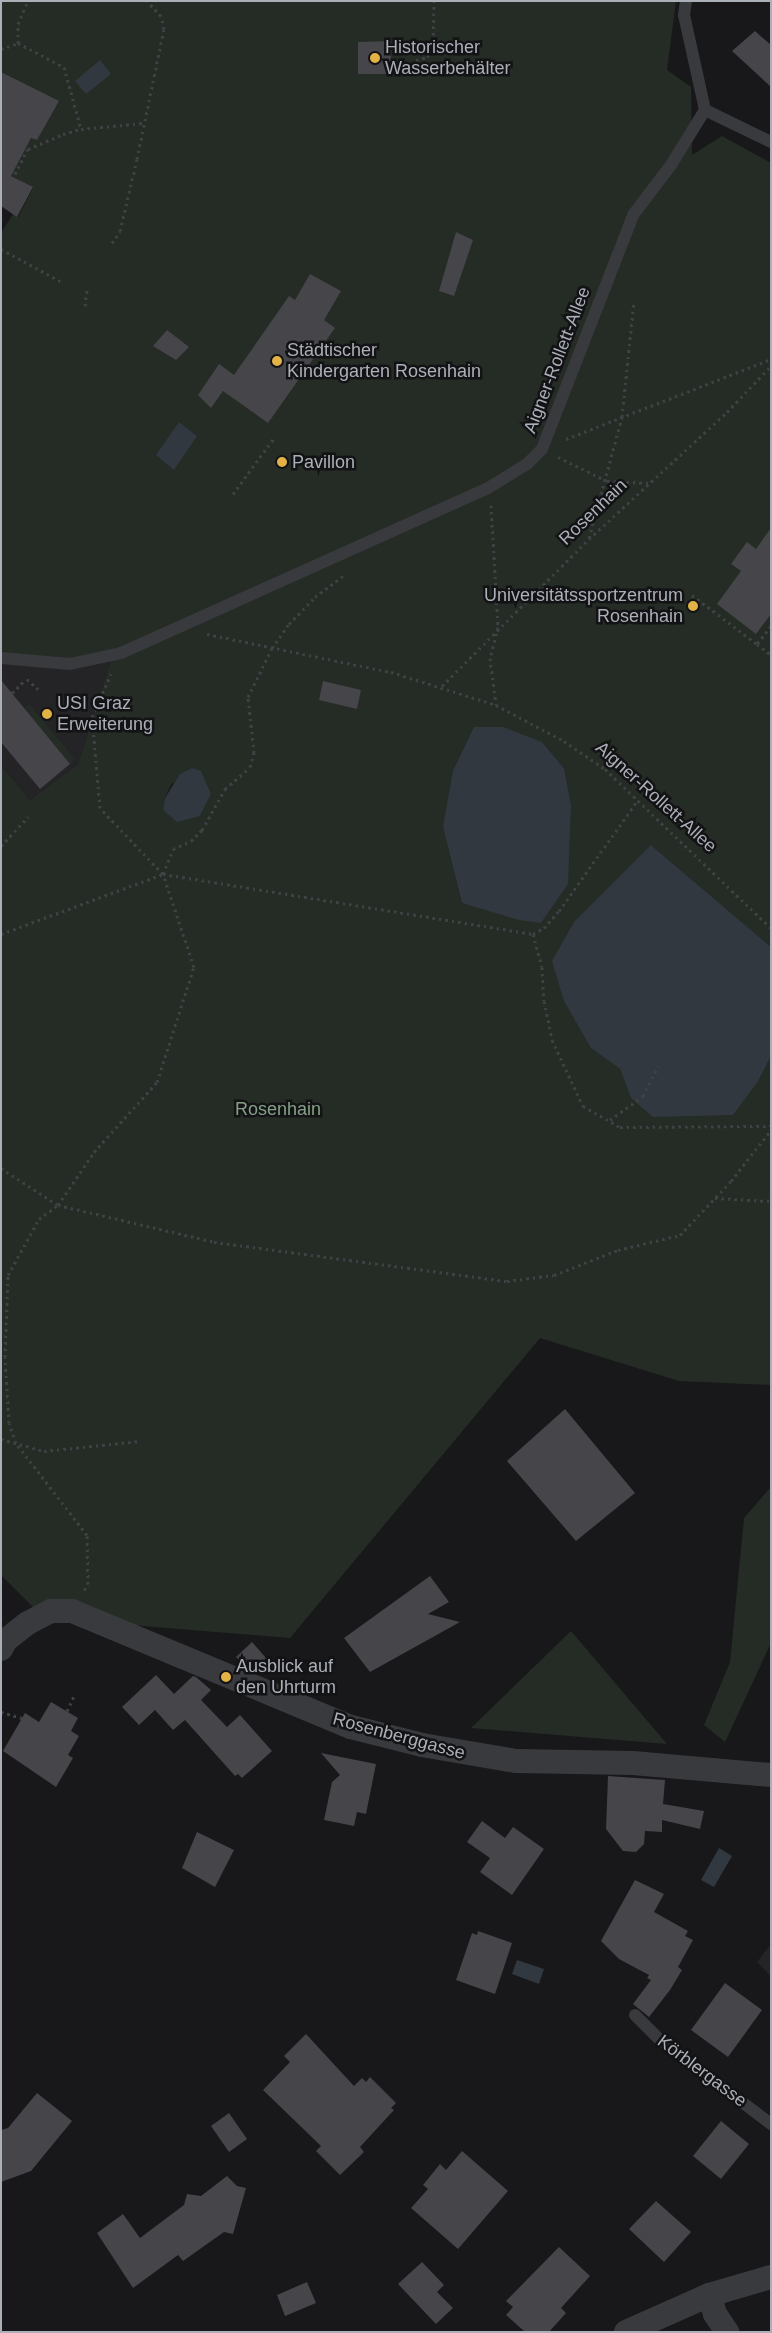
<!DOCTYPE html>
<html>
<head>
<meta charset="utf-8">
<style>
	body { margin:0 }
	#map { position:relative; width:772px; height:2333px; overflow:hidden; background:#18181a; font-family:Arial,sans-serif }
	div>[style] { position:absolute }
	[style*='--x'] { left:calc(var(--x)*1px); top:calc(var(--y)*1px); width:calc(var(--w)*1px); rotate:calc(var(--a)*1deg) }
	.built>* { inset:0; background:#242427 }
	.green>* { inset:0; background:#242c25 }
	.water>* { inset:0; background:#31383f }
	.building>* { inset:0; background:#45454a }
	.path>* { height:3px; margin-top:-1.5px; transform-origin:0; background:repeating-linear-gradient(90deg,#3f4145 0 2.5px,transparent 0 6.5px) }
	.lane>* { height:12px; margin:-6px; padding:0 6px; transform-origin:6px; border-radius:6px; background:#393a3e }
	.street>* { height:24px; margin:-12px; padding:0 12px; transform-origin:12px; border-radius:12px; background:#393a3e }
	.dots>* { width:14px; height:14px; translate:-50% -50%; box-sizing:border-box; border:2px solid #131315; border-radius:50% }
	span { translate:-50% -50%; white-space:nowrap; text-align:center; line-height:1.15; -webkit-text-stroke:5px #131315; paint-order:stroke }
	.poi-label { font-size:18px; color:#abafb8 }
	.left { translate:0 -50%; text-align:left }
	.right { translate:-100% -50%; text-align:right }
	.street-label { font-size:18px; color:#abafb8 }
	.park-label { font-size:18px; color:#84a187 }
	.frame { position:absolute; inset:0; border:2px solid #abafb8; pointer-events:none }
</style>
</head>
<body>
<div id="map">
	<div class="built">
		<div style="clip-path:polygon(1px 658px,111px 660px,78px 764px,30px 800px,1px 765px)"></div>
		<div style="clip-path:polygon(771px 1944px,771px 1977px,757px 1962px)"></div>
	</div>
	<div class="green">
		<div style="clip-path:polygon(evenodd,1px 1px,676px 1px,667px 70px,691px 87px,692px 155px,722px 136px,771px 163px,771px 947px,651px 845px,591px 1048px,620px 1069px,631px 1098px,759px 1080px,771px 1056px,771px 1385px,679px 1381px,540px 1338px,290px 1638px,44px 1618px,1px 1575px,1px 765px,30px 800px,78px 764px,111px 660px,1px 658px,1px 233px,13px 214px,18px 217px,33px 188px,8px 174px,31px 138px,37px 140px,58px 101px,1px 72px,1px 1px,542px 742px,564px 768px,571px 804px,553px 904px,541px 923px,462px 903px,443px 827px,542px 742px,1px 1px,172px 783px,211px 794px,200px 816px,163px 810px,165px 797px,172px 783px)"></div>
		<div style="clip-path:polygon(29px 704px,75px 759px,70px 764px,24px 709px)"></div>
		<div style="clip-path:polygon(771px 1487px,771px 1643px,725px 1742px,704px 1725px,730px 1662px,744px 1518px)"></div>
		<div style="clip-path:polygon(571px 1631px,667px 1744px,471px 1728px)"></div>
	</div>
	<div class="water">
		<div style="clip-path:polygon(100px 60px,111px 74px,86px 94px,75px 81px)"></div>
		<div style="clip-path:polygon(179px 422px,197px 436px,174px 470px,156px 455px)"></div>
		<div style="clip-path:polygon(474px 727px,503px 727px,542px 742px,564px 768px,571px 804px,568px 884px,541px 923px,519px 920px,462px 903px,443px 827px,453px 771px)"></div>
		<div style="clip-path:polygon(192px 768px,201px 771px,211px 794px,200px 816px,177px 822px,163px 810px,165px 798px,180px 774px)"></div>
		<div style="clip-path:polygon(651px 845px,771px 947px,771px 1056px,759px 1080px,733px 1115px,653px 1117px,631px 1098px,620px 1069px,591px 1048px,564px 1001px,552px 961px,574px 922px)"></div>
		<div style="clip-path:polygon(719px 1848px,732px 1856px,714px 1887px,701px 1880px)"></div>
		<div style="clip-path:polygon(517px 1960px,544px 1969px,539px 1984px,512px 1974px)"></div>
	</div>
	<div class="building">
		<div style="clip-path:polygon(755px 31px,771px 45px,771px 87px,732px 51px)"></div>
		<div style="clip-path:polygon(391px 41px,391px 74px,358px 74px,358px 42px)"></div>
		<div style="clip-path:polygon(1px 72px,59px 101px,37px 140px,31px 138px,11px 176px,33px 187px,17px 217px,1px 206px)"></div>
		<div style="clip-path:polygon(456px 232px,473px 240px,454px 296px,439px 291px)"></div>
		<div style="clip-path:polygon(310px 274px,341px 291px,324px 320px,335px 328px,268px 423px,223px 391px,211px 408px,198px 395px,219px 364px,234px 375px,289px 296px,295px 300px)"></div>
		<div style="clip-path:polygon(167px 330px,189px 347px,176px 360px,153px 346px)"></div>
		<div style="clip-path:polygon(771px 528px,771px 614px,756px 634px,717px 604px,741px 571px,731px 564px,747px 542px,756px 549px)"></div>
		<div style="clip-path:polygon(1px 680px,70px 764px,40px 789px,1px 742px)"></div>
		<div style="clip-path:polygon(323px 681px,361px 690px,357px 709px,319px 700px)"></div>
		<div style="clip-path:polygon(565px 1409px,635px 1493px,576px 1541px,507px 1461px)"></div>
		<div style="clip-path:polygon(430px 1576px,449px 1602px,428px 1614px,460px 1622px,370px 1672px,344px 1638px)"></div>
		<div style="clip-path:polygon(252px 1642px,266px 1658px,252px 1671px,236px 1657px)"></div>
		<div style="clip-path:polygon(156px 1675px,174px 1694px,193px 1676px,196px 1677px,211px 1690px,201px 1700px,227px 1727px,240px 1715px,272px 1751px,242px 1778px,238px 1774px,235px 1776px,185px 1720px,173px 1730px,155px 1710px,139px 1725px,122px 1707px)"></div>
		<div style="clip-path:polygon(51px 1702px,78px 1718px,71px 1731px,79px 1736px,68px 1755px,73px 1758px,56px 1787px,3px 1751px,25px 1713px,39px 1722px)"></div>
		<div style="clip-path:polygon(321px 1753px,376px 1764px,366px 1814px,357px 1812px,354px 1826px,324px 1820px,332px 1782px,340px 1775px)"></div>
		<div style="clip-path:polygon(608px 1776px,665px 1780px,663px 1804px,704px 1811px,700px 1829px,662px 1820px,662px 1832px,645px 1831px,644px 1844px,636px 1852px,623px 1851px,606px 1829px)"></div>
		<div style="clip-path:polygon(482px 1821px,505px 1838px,513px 1827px,544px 1849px,512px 1895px,480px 1872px,490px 1858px,467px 1842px)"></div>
		<div style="clip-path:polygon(197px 1832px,234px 1850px,215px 1887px,182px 1868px)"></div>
		<div style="clip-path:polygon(635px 1880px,664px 1894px,654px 1912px,688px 1931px,685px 1936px,693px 1940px,678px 1967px,682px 1970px,670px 1990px,649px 2017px,633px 2004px,651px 1980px,647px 1978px,649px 1975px,619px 1959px,601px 1941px)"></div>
		<div style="clip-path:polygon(478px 1931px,512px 1943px,495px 1994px,456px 1980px,472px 1933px,477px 1935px)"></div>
		<div style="clip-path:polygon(725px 1983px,762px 2010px,728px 2057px,691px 2030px)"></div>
		<div style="clip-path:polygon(306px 2034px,354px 2086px,362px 2078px,366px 2082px,370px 2077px,396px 2103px,391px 2108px,394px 2110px,360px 2147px,364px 2152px,340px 2175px,316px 2151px,321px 2146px,263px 2090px,290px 2062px,284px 2056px)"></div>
		<div style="clip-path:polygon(37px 2093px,72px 2121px,31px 2171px,1px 2182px,1px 2130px,8px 2128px)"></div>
		<div style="clip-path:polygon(229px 2113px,247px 2139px,229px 2152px,211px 2126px)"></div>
		<div style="clip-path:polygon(721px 2121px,749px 2144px,721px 2179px,693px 2156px)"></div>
		<div style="clip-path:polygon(462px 2151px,508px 2191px,458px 2249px,411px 2208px,428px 2189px,423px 2185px,440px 2164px,446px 2170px)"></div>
		<div style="clip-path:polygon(227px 2176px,237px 2186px,246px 2188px,233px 2234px,224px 2232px,183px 2261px,178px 2255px,133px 2288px,97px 2233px,123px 2214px,140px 2238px,184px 2205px,187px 2194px,201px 2196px)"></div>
		<div style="clip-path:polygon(656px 2201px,691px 2232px,664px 2262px,629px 2229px)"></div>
		<div style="clip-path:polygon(559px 2247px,590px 2276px,561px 2308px,566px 2313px,549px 2332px,525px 2332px,506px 2315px,513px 2307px,506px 2301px)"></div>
		<div style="clip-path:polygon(422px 2262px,444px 2285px,437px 2292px,453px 2308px,436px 2324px,398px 2284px)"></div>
		<div style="clip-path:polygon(307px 2282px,316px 2303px,285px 2316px,277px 2295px)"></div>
	</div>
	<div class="path">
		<div style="--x:18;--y:43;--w:52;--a:27.6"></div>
		<div style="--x:64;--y:67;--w:64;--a:74.7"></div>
		<div style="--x:1;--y:49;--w:18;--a:-19"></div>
		<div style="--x:18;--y:43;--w:19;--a:-90"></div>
		<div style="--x:18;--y:24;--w:25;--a:-67"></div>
		<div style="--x:416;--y:60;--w:11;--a:-15"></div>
		<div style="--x:427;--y:57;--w:11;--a:-56"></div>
		<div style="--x:433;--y:48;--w:47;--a:-88.8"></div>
		<div style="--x:15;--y:174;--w:28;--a:-63"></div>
		<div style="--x:28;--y:149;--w:38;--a:-23"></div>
		<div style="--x:63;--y:134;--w:19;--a:-16"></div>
		<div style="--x:81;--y:129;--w:62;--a:-5.5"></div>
		<div style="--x:112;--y:243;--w:14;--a:-56"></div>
		<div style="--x:120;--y:231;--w:74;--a:-76.7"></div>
		<div style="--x:137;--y:159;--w:133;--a:-78.3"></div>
		<div style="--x:164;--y:29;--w:13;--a:-103"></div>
		<div style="--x:161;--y:16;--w:21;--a:-133"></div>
		<div style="--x:1;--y:249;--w:69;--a:28.4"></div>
		<div style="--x:85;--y:306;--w:17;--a:-83"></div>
		<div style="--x:566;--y:439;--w:220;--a:-21.3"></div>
		<div style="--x:558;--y:457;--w:55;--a:26.1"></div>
		<div style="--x:607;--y:481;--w:42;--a:2.7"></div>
		<div style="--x:233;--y:494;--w:69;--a:-53.8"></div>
		<div style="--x:491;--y:505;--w:122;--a:86.7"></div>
		<div style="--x:498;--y:627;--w:32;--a:104"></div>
		<div style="--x:490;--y:658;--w:47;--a:82.7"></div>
		<div style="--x:589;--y:538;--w:125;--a:-74.7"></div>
		<div style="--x:622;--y:417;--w:117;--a:-84.1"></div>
		<div style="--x:692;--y:595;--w:81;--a:37"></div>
		<div style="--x:771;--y:626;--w:23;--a:128"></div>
		<div style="--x:757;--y:644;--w:18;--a:38"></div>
		<div style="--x:207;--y:634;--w:188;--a:11.7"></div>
		<div style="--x:391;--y:672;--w:110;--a:17.4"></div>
		<div style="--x:496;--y:705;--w:77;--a:27.9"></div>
		<div style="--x:564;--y:741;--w:50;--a:34.3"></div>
		<div style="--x:605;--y:769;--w:230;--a:43.8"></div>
		<div style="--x:27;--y:679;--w:15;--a:42"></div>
		<div style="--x:442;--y:686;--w:208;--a:-45"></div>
		<div style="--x:589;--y:539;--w:188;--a:-42.6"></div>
		<div style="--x:727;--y:412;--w:64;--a:-46.3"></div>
		<div style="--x:12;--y:693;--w:20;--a:-45"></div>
		<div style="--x:1;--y:846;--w:40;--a:-47"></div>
		<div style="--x:163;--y:874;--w:27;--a:-68"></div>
		<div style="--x:173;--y:849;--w:20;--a:-24"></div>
		<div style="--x:191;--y:841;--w:16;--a:-45"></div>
		<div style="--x:202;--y:830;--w:47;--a:-60.7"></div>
		<div style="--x:225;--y:789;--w:33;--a:-41"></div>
		<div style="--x:250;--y:767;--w:15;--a:-74"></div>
		<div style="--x:254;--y:753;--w:56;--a:-96.1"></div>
		<div style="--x:248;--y:697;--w:55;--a:-63.9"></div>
		<div style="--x:272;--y:648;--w:29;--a:-55"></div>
		<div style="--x:289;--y:624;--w:37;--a:-46"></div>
		<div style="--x:315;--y:597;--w:38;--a:-37"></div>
		<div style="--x:1;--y:934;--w:173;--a:-20.3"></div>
		<div style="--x:163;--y:874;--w:375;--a:9.2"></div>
		<div style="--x:533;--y:934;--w:13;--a:-29"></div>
		<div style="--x:544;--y:928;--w:23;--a:-49"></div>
		<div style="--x:559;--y:911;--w:136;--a:-54.6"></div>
		<div style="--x:533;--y:934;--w:34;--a:75"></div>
		<div style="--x:542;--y:967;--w:34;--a:87"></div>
		<div style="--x:544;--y:1001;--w:40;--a:78"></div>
		<div style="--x:552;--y:1040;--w:73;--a:64.8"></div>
		<div style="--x:583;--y:1106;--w:43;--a:29.6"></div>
		<div style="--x:620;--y:1127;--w:151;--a:-0.4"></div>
		<div style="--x:610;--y:1120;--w:41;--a:-36"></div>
		<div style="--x:643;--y:1096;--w:34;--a:-63"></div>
		<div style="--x:1;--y:1168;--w:68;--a:33"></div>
		<div style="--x:58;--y:1205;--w:160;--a:13.3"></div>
		<div style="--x:214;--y:1242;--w:296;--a:7.6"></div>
		<div style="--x:507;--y:1281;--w:47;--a:-7.3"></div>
		<div style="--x:554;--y:1275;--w:69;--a:-21.3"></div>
		<div style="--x:618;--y:1250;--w:64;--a:-13.6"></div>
		<div style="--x:680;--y:1235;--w:74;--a:-46.6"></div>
		<div style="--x:731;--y:1181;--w:65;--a:-51.9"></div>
		<div style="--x:715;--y:1198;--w:56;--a:3.1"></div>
		<div style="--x:1;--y:1439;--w:45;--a:15.6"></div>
		<div style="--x:44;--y:1451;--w:97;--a:-5.9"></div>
		<div style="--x:84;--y:1590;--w:7;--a:-56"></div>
		<div style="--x:88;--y:1584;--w:49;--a:-91.2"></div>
		<div style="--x:87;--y:1535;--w:116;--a:-127.7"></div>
		<div style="--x:16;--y:1443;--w:21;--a:-109"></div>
		<div style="--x:9;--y:1423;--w:66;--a:-93.5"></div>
		<div style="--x:5;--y:1357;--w:82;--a:-87.9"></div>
		<div style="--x:8;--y:1275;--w:64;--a:-61"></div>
		<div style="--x:39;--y:1219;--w:24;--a:-36"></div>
		<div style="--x:58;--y:1205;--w:64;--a:-55.8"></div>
		<div style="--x:94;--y:1152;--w:94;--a:-48"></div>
		<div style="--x:157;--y:1082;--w:121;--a:-72.2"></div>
		<div style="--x:194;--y:967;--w:98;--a:-108.4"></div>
		<div style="--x:163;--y:874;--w:91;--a:-133.7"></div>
		<div style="--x:100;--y:808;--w:91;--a:-95"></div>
		<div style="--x:92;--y:717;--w:47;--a:-66.2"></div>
		<div style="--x:67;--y:1711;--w:17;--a:-65"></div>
		<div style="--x:1;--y:1712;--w:22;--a:16"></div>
	</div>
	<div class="lane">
		<div style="--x:686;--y:1;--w:14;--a:98"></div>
		<div style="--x:684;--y:15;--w:97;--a:77.5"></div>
		<div style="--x:705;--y:110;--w:73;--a:25.9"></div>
		<div style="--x:1;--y:658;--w:69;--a:5"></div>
		<div style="--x:70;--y:664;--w:52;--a:-12.2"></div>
		<div style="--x:121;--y:653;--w:402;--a:-24.2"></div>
		<div style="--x:488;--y:488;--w:46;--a:-31.6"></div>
		<div style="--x:527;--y:464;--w:21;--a:-45"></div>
		<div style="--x:542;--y:449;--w:251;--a:-68.7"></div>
		<div style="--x:633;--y:215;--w:63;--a:-52.8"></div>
		<div style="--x:671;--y:165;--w:65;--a:-58.3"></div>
		<div style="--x:635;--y:2015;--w:34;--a:45"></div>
		<div style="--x:659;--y:2039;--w:141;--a:37.2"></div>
	</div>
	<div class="street">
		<div style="--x:1;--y:1649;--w:10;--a:-61"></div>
		<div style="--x:6;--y:1640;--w:28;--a:-38"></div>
		<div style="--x:28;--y:1623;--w:26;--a:-28"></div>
		<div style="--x:51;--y:1611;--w:21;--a:0"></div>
		<div style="--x:72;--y:1611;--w:302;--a:22.6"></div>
		<div style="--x:351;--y:1727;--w:73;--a:14.2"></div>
		<div style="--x:422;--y:1745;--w:95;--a:9.7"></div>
		<div style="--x:516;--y:1761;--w:117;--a:1"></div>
		<div style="--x:633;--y:1763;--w:139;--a:5"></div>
		<div style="--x:709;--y:2295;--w:20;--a:72"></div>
		<div style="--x:715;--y:2314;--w:22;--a:56"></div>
		<div style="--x:626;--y:2332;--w:91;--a:-24"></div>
		<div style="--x:709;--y:2295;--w:65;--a:-16.2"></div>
	</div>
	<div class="dots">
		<div style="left:375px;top:58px;background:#e3b247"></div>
		<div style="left:277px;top:361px;background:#e3b247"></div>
		<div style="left:282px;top:462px;background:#e3b247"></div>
		<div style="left:693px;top:606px;background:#e3b247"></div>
		<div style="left:47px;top:714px;background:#e3b247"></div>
		<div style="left:226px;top:1677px;background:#e3b247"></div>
	</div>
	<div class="poi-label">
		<span class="left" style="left:385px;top:58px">Historischer<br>Wasserbehälter</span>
		<span class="left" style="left:287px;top:361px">Städtischer<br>Kindergarten Rosenhain</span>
		<span class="left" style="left:292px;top:462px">Pavillon</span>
		<span class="right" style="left:683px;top:606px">Universitätssportzentrum<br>Rosenhain</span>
		<span class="left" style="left:57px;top:714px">USI Graz<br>Erweiterung</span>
		<span class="left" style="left:236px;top:1677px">Ausblick auf<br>den Uhrturm</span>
	</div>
	<div class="street-label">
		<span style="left:557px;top:360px;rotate:-69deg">Aigner-Rollett-Allee</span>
		<span style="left:593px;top:512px;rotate:-44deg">Rosenhain</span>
		<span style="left:656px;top:797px;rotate:42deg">Aigner-Rollett-Allee</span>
		<span style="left:399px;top:1736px;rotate:15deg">Rosenberggasse</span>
		<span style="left:702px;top:2071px;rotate:37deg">Körblergasse</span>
	</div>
	<div class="park-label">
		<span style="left:278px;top:1109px">Rosenhain</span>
	</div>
	<div class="frame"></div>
</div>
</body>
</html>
